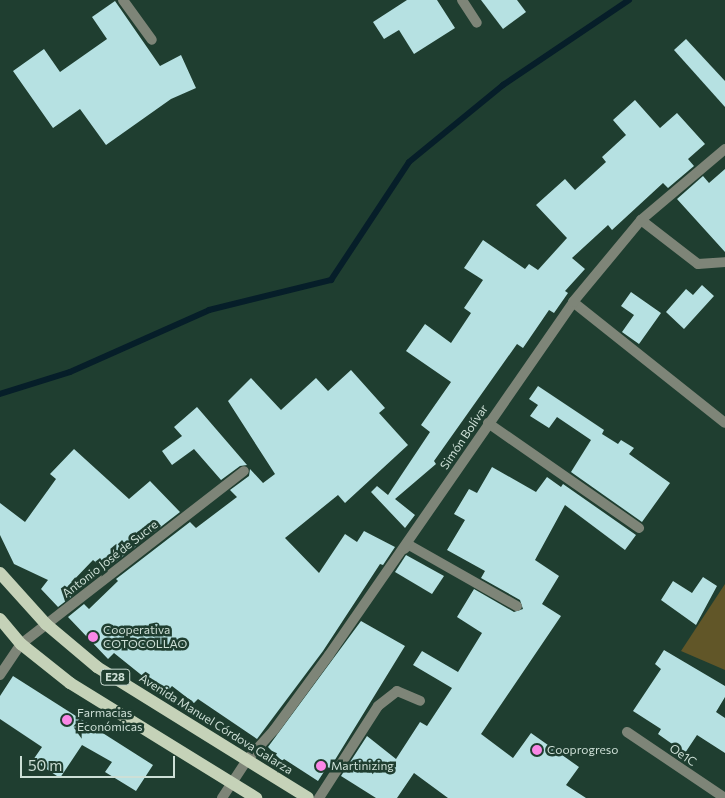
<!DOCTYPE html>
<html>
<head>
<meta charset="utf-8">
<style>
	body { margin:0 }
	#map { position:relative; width:725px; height:798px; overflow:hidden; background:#1f3e30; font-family:Commissioner,sans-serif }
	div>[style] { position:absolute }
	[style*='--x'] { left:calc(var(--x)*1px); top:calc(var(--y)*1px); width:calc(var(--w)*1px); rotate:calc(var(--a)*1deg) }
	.green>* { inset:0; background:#615628 }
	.stream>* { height:6px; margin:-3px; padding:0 3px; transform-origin:3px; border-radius:3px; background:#061e29 }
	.building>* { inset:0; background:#b6e1e2 }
	.lane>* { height:10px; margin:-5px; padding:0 5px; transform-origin:5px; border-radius:5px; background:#7e8578 }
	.street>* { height:10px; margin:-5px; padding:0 5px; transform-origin:5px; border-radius:5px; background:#7e8578 }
	.primary>* { height:12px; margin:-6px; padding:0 6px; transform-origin:6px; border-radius:6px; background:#c5d2b8 }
	.dots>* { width:14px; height:14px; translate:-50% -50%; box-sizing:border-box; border:2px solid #1f3e30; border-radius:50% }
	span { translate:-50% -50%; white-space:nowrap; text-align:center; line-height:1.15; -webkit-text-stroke:5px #1f3e30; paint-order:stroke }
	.shield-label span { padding:1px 4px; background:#1f3e30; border:1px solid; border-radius:4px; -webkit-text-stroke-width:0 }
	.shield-label { font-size:11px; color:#cddfd6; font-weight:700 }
	.street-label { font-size:12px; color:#cddfd6 }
	.poi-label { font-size:12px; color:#cddfd6 }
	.left { translate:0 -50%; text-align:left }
	.scale { position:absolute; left:20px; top:756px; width:155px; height:22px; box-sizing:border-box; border:2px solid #cddfd6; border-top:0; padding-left:6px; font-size:15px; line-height:18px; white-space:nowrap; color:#cddfd6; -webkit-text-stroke:4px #1f3e30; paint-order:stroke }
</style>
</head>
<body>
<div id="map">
	<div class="green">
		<div style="clip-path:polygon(725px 584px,725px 670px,681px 651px)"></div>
	</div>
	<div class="stream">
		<div style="--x:0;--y:394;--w:73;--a:-17.4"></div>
		<div style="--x:70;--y:372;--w:152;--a:-24"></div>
		<div style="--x:209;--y:310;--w:126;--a:-13.8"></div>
		<div style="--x:331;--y:280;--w:141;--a:-56.5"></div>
		<div style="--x:409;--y:162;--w:122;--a:-39.3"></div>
		<div style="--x:503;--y:85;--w:152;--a:-34"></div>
	</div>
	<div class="building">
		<div style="clip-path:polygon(407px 0,437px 0,455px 28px,414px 54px,399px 30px,384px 39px,373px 22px)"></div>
		<div style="clip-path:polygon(481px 0,517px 0,526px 12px,503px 29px)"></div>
		<div style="clip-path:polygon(115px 1px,160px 66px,181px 55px,196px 88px,171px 99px,106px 145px,80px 109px,53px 128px,13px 71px,44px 49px,60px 72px,107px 39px,92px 17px)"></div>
		<div style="clip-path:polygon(686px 39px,725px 81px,725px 107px,674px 50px)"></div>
		<div style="clip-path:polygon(635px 100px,660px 128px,677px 113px,705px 144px,688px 159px,694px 166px,668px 188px,663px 183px,612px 230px,608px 225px,572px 258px,585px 269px,565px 291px,568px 293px,554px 313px,549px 310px,523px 348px,517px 344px,434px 461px,436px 464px,395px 499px,415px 515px,405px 528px,371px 492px,377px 486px,388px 495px,430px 432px,421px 425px,451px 382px,406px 351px,425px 324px,451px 343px,471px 313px,464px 308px,483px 280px,464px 268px,483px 240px,525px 269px,529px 264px,538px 270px,567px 238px,536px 205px,565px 179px,575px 190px,606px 162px,602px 157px,626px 135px,613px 120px)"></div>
		<div style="clip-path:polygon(725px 169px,725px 252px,677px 199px,703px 176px,709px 183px)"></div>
		<div style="clip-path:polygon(702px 285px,714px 296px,684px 329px,666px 312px,686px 289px,693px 295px)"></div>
		<div style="clip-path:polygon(631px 292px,661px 313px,639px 344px,622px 332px,634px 315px,621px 306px)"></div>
		<div style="clip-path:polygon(351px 370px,385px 408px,379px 413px,408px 445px,345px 503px,338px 495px,285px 538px,319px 573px,345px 534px,357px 542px,364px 531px,395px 547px,383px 565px,380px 564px,323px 651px,257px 739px,198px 699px,194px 703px,172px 686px,165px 694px,114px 653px,108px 659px,68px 617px,84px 604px,89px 609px,118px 581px,116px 579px,190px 522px,196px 528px,237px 497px,230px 490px,249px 476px,250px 469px,263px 483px,275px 474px,228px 401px,251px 378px,281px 410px,316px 378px,328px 391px)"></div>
		<div style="clip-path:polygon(538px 386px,604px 430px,602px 434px,618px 444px,621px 440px,634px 448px,629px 454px,670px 483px,642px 522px,571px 472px,591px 440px,557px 417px,549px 428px,530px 416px,538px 405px,529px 399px)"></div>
		<div style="clip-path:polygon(197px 407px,247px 465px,240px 466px,221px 480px,194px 449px,172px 465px,162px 451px,182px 436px,174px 427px)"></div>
		<div style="clip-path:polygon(74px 449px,129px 499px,150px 481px,180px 512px,105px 570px,93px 560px,68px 586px,75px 594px,58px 607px,41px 589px,48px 580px,14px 564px,0 535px,0 503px,25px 522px,56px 479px,50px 474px)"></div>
		<div style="clip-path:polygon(492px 467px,536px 492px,547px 477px,561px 487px,563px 484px,636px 535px,625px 550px,565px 505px,535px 560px,559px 576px,542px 604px,561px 616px,481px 734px,513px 758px,531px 733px,579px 767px,566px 785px,586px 798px,448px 798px,414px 773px,397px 798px,376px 798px,341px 776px,367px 736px,396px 759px,420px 722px,427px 726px,452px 688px,413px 665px,422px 651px,458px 672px,482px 633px,457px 617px,474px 589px,514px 612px,523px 609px,520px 600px,481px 578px,485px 571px,447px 550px,465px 520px,454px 514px,469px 489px,477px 493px)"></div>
		<div style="clip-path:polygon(406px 555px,444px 576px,432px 594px,395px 572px)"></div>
		<div style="clip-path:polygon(703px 577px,717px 586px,696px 625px,661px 600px,673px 581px,692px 593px)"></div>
		<div style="clip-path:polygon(361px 621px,405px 646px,330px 768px,327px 767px,318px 781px,284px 759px,282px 761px,268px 747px)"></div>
		<div style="clip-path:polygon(664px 650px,725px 686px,725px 697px,716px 712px,725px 718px,725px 753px,697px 735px,685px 753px,658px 734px,661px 729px,633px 711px,661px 669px,655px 664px)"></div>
		<div style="clip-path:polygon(13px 676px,153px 765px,136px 791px,105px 772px,112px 762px,82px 745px,60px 778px,33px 760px,42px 747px,0 719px,0 696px)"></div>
	</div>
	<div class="lane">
		<div style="--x:462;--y:0;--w:27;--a:57"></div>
		<div style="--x:641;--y:220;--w:72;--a:37.7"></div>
		<div style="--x:698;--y:264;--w:27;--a:-4"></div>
		<div style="--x:319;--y:798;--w:109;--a:-57.3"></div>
		<div style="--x:378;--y:706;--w:24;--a:-38"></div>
		<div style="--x:397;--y:691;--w:25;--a:23"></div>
	</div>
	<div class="street">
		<div style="--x:123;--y:0;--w:49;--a:54.1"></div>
		<div style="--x:573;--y:302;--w:194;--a:38.5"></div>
		<div style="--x:488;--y:423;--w:184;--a:34.8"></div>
		<div style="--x:404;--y:549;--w:6;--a:-39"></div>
		<div style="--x:409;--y:545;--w:124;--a:29.5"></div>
		<div style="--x:0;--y:675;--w:37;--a:-56"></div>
		<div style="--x:21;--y:644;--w:282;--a:-37.8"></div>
		<div style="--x:627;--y:732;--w:118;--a:34"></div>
		<div style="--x:222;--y:798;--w:45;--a:-56.7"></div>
		<div style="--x:247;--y:760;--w:40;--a:-48"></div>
		<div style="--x:274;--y:730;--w:93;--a:-53.7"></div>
		<div style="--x:329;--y:655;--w:429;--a:-55.3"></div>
		<div style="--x:573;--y:302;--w:107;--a:-50.3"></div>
		<div style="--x:641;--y:220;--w:110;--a:-40.2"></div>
	</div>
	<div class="primary">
		<div style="--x:0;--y:573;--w:69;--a:48"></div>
		<div style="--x:46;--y:624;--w:67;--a:40.1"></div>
		<div style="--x:97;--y:667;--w:248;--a:31.8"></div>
		<div style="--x:0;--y:619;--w:33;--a:50"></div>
		<div style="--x:21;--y:644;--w:63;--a:38.5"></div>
		<div style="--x:70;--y:683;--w:219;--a:31.7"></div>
	</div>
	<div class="dots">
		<div style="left:93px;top:637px;background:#fa87e7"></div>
		<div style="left:67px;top:720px;background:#fa87e7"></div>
		<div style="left:537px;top:750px;background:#fa87e7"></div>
		<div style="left:321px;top:766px;background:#fa87e7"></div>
	</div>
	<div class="shield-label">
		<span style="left:115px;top:677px">E28</span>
	</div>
	<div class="street-label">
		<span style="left:464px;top:437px;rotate:-56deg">Simón Bolívar</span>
		<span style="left:110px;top:559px;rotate:-38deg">Antonio José de Sucre</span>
		<span style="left:216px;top:724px;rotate:32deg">Avenida Manuel Córdova Galarza</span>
		<span style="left:683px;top:755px;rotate:34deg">Oe1C</span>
	</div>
	<div class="poi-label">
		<span class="left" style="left:103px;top:637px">Cooperativa<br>COTOCOLLAO</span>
		<span class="left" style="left:77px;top:720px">Farmacias<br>Económicas</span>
		<span class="left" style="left:547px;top:750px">Cooprogreso</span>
		<span class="left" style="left:331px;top:766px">Martinizing</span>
	</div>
	<div class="scale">50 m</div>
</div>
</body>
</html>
